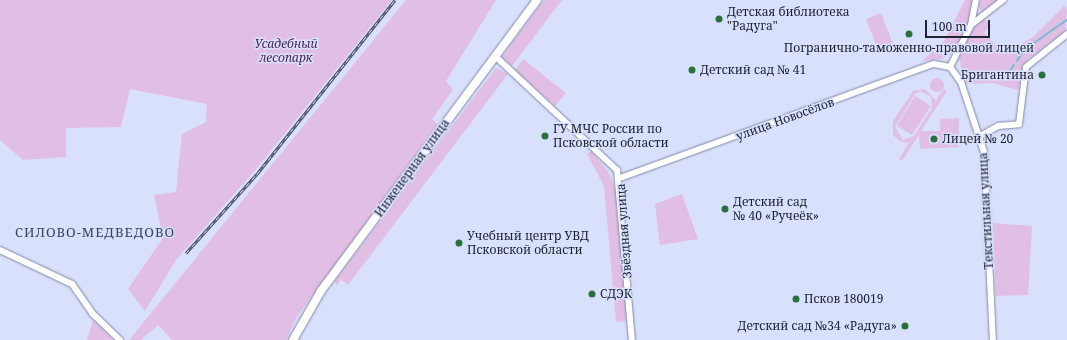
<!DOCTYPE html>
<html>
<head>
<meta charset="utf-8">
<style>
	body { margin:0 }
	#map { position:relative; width:1067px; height:340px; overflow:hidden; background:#d8e0fc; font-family:"Noto Serif",serif }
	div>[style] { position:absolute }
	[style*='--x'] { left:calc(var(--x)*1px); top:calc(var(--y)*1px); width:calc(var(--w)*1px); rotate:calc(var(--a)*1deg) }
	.green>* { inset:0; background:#e1bee4 }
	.round { border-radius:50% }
	.stream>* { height:1.5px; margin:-0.75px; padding:0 0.75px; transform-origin:0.75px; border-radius:0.75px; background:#7abcd4 }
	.roads { filter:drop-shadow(0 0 1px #8189a9) drop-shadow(0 0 1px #8189a9) }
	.minor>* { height:6px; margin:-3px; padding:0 3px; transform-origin:3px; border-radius:3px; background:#fff }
	.major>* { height:8px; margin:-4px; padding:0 4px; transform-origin:4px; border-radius:4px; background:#fff }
	.rail>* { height:3px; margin-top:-1.5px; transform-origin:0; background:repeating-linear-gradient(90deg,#d8e0fc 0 4.5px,#494d5e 0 9px); box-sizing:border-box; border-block:1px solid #494d5e }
	.dots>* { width:11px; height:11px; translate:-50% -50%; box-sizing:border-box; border:2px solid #d8e0fc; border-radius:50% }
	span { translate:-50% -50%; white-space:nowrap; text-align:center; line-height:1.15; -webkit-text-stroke:3px #d8e0fc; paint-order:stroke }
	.poi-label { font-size:12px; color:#202431 }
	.left { translate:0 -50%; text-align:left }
	.right { translate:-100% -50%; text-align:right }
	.park-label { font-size:12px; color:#512056; font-style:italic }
	.street-label { font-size:12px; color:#202431 }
	.neighbourhood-label { font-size:13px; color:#3b415e; letter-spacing:1px }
	.scale { position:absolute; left:925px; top:20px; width:65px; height:18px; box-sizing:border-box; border:2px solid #202431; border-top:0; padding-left:5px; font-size:12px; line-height:14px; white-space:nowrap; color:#202431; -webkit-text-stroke:3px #d8e0fc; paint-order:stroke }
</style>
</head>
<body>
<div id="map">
	<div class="green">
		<div style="clip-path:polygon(0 0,392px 0,257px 168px,176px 260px,145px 311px,128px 289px,163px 238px,154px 195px,176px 192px,182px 134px,206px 122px,207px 104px,130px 89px,121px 127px,66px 128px,66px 157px,23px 160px,0 140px)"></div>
		<div style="clip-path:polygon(406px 0,496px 0,446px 81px,453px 90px,432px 119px,438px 125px,296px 318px,286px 340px,172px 340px,158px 325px,141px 340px,129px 340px)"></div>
		<div style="clip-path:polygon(544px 0,562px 0,512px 66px,502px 57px)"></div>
		<div style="clip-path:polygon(965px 0,974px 0,971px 23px,960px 46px,942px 59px,922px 61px,944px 41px)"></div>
		<div style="clip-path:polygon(980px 0,1000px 0,985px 15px,979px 8px)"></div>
		<div style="clip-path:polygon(1064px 6px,1067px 9px,1065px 32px,1028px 59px,1018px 90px,992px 83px,965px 84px,959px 58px,974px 25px,984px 19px,991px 25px,984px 33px,1004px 53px,1033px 37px)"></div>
		<div style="clip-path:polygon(881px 13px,893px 44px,878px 50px,866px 19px)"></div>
		<div style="clip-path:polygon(523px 59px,566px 93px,555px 106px,515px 70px)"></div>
		<div style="clip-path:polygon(496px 68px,508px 74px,348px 285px,341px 280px,336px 286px,335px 281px)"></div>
		<div class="round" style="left:930px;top:78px;width:14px;height:14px"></div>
		<div style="clip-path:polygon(evenodd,925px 89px,936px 101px,943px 89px,947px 91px,921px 131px,940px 131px,940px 119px,959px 118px,959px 147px,920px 149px,919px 135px,902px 161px,899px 159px,909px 143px,901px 142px,893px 135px,893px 121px,913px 91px,925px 89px,921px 91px,931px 97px,932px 108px,914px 136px,903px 140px,895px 127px,915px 94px,921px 91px)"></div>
		<div style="clip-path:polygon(915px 96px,931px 106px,912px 135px,897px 126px)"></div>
		<div style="clip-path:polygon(591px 151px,609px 173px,615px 187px,627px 321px,616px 322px,604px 186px,587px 154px)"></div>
		<div style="clip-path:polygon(682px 194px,698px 239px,660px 245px,655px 204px)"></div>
		<div style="clip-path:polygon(993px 223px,1032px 226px,1028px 295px,996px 296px)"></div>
		<div style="clip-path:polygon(93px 320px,113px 340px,87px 340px)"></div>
	</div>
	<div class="stream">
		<div style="--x:1017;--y:61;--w:13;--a:-58"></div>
		<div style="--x:1024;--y:50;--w:52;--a:-34.9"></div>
		<div style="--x:1010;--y:71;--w:7;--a:-56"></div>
	</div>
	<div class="roads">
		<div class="minor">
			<div style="--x:971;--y:25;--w:41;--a:-38"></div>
			<div style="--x:495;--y:56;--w:167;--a:43.1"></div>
			<div style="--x:617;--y:170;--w:171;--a:85"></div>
			<div style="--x:950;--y:67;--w:47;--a:-63.4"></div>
			<div style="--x:971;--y:25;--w:25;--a:-79"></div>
			<div style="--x:980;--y:136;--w:21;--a:-29"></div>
			<div style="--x:998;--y:126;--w:21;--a:-5"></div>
			<div style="--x:1019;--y:124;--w:57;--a:-83"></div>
			<div style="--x:1026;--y:67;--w:53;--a:-38.8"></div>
			<div style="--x:620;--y:178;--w:334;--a:-20"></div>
			<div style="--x:934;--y:64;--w:16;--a:11"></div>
			<div style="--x:950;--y:67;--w:19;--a:54"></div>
			<div style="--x:961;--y:82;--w:74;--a:71.8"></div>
			<div style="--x:984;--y:152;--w:188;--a:87.3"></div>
			<div style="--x:0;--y:250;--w:80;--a:25.3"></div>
			<div style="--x:72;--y:284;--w:35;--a:55"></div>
			<div style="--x:92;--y:313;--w:39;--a:44"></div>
		</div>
		<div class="major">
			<div style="--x:293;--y:340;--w:56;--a:-60.3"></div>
			<div style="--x:321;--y:291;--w:362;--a:-53.4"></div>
		</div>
	</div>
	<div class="rail">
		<div style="--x:186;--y:253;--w:106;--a:-48.1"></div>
		<div style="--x:257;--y:174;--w:222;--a:-51.6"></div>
	</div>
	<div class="dots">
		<div style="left:719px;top:19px;background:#29703c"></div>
		<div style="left:909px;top:34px;background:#29703c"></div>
		<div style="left:692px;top:70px;background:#29703c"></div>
		<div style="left:1042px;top:75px;background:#29703c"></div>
		<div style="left:545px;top:136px;background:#29703c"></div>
		<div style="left:934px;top:139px;background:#29703c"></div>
		<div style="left:725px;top:209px;background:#29703c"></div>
		<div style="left:459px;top:243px;background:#29703c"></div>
		<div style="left:592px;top:294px;background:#29703c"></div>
		<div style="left:796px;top:299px;background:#29703c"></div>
		<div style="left:905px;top:326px;background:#29703c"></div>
	</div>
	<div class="poi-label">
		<span class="left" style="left:727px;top:19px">Детская библиотека<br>"Радуга"</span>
		<span style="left:909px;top:48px">Погранично-таможенно-правовой лицей</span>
		<span class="left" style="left:700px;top:70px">Детский сад № 41</span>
		<span class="right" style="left:1034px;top:75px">Бригантина</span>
		<span class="left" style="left:553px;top:136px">ГУ МЧС России по<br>Псковской области</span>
		<span class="left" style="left:942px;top:139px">Лицей № 20</span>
		<span class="left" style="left:733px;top:209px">Детский сад<br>№ 40 «Ручеёк»</span>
		<span class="left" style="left:467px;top:243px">Учебный центр УВД<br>Псковской области</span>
		<span class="left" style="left:600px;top:294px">СДЭК</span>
		<span class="left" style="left:804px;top:299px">Псков 180019</span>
		<span class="right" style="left:897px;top:326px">Детский сад №34 «Радуга»</span>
	</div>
	<div class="park-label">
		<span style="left:286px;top:51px">Усадебный<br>лесопарк</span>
	</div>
	<div class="street-label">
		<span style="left:785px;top:119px;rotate:-20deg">улица Новосёлов</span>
		<span style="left:412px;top:168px;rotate:-54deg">Инженерная улица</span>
		<span style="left:986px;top:211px;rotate:-93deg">Текстильная улица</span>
		<span style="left:624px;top:231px;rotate:-94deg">Звёздная улица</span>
	</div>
	<div class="neighbourhood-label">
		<span style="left:95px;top:232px">СИЛОВО-МЕДВЕДОВО</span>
	</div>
	<div class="scale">100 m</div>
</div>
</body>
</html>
